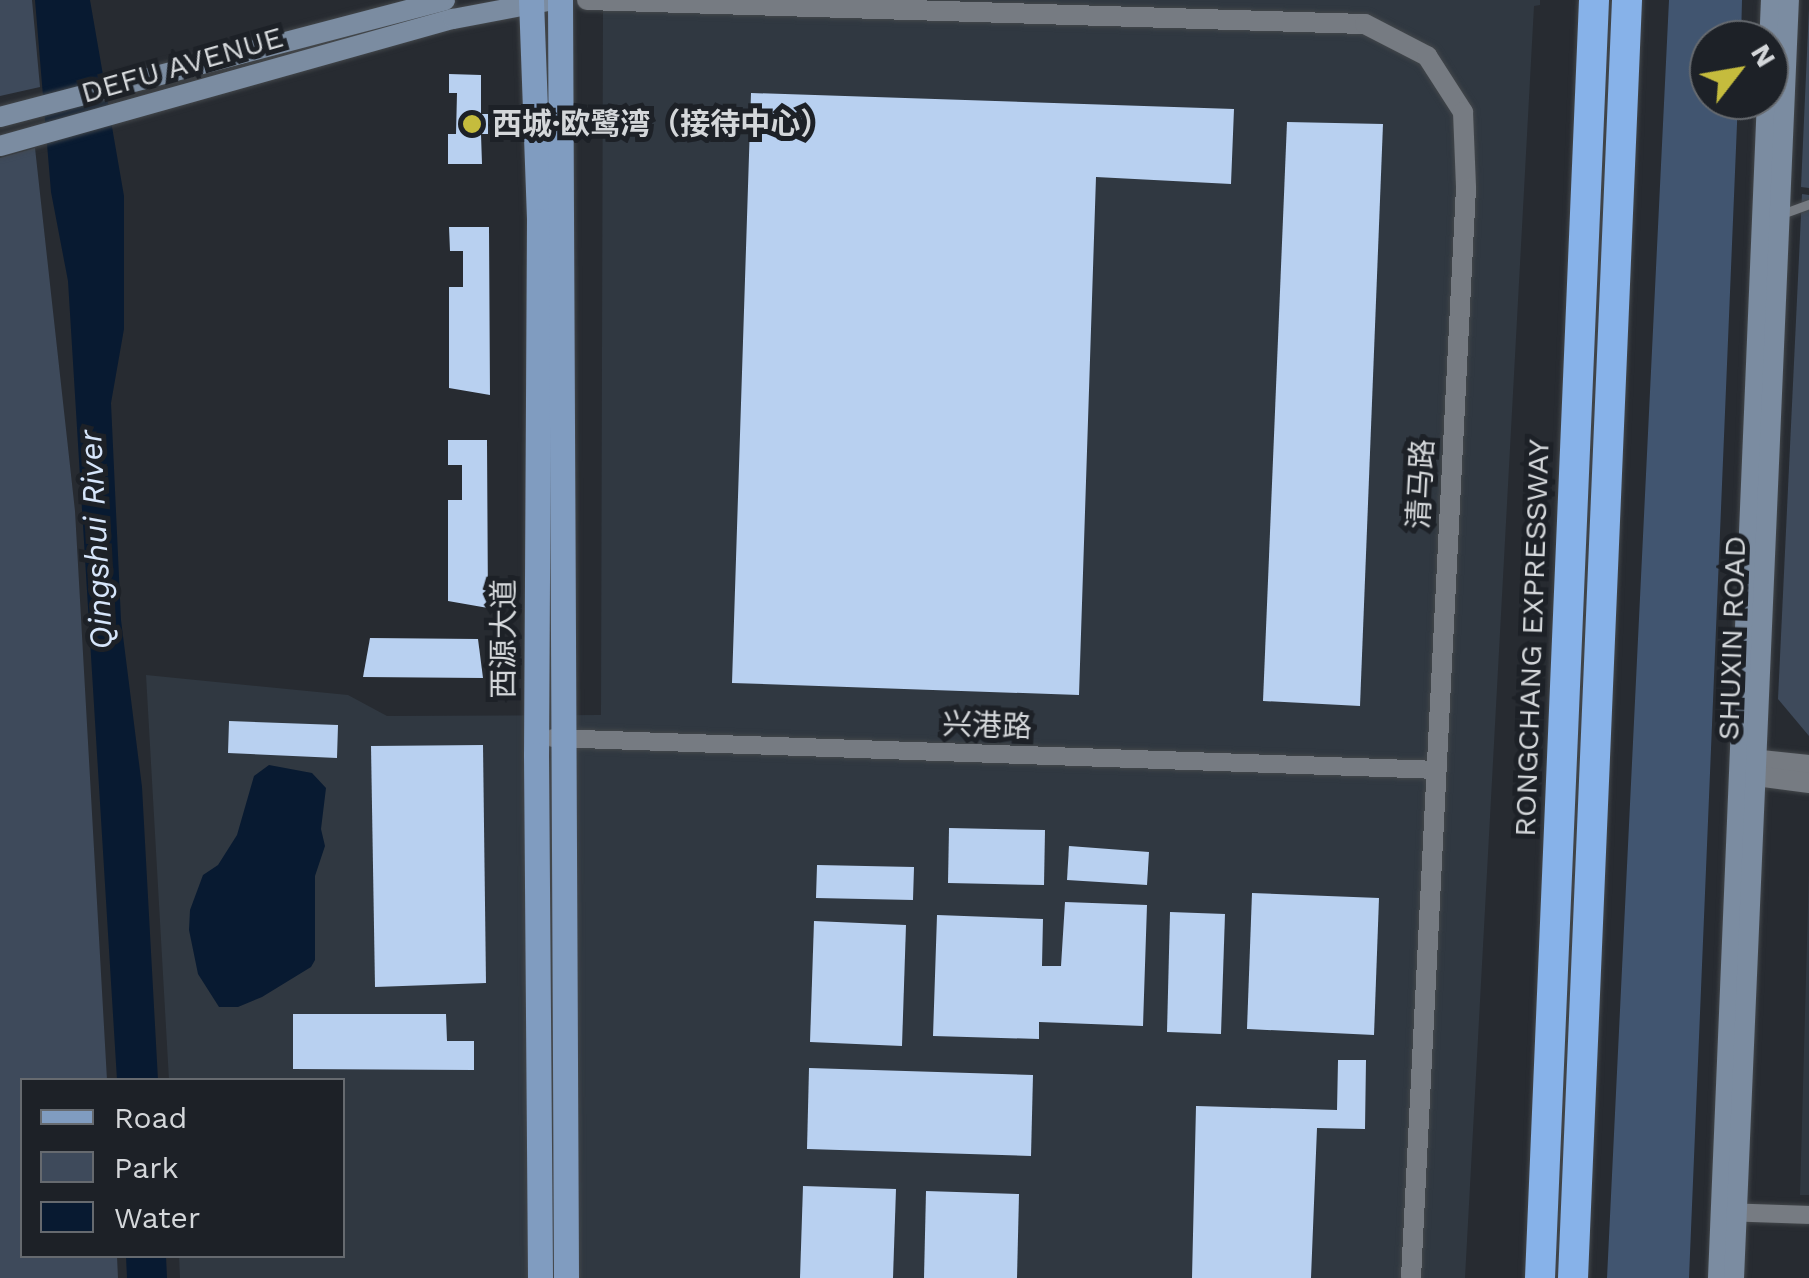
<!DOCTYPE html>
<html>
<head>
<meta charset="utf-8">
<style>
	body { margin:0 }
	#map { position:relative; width:1809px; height:1278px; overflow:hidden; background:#272b31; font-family:"Work Sans","Noto Sans SC",sans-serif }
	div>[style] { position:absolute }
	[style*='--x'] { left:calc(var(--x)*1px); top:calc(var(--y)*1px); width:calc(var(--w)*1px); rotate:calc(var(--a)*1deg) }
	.built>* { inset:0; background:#303841 }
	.green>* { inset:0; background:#3e4a5b }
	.forest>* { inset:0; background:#415570 }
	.water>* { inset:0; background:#081a31 }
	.building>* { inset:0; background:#b8d0f0 }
	.roads { filter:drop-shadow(0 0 2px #43474b) drop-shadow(0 0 2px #43474b) }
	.service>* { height:9px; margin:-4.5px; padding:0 4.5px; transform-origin:4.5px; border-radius:4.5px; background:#767b82 }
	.minor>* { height:18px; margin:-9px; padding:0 9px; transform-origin:9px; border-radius:9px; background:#767b82 }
	.tertiary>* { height:20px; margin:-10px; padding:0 10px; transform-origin:10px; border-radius:10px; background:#767b82 }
	.secondary>* { height:20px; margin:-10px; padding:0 10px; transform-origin:10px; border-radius:10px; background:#7b8ca1 }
	.primary>* { height:25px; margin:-12.5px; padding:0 12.5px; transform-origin:12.5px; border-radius:12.5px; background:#809cc0 }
	.motorway>* { height:30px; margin:-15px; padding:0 15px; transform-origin:15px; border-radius:15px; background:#87b2e9 }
	.dots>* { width:28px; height:28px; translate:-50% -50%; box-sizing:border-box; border:5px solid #1d2127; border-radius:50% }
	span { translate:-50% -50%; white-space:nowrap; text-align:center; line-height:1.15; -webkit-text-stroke:10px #1d2127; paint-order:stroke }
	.street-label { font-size:30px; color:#d4d7da }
	.poi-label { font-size:30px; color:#d4d7da; font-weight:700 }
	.left { translate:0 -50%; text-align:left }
	.water-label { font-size:32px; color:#d6e5fa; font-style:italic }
	.legend { position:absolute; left:20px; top:1078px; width:325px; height:180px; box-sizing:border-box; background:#1d2127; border:2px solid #666a6f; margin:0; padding:12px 18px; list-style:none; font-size:30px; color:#d4d7da }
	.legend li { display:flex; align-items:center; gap:20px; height:50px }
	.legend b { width:50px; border:2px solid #666a6f }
	.north { position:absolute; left:1689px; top:20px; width:100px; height:100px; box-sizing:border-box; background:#1d2127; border:2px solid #666a6f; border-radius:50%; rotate:59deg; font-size:28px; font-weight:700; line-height:40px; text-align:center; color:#d4d7da }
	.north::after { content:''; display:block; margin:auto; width:35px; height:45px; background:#c5bc3d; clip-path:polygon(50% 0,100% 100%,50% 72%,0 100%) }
</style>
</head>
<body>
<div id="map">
	<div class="built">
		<div style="clip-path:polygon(603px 0,1540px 0,1540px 5px,1534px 6px,1465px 1278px,180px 1278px,179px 1256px,342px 1256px,342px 1080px,169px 1080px,146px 675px,348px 695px,387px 716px,601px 715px)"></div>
		<div style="clip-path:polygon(1809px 869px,1809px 1195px,1800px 1195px)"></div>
	</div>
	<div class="green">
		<div style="clip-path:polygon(0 0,32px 0,40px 87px,0 96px)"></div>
		<div style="clip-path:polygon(1809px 8px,1809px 188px,1801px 187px)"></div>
		<div style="clip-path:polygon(35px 148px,75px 511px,107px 1080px,22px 1080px,22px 1256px,117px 1256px,118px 1278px,0 1278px,0 158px)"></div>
		<div style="clip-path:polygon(1802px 194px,1809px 195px,1809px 736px,1778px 699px)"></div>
	</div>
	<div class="forest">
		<div style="clip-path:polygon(1669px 0,1742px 0,1741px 40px,1709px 40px,1709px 100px,1738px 100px,1689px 1278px,1607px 1278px)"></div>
	</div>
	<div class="water">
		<div style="clip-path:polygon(35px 0,90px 0,124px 196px,124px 329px,111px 403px,121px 620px,142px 787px,158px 1080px,117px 1080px,68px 281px,51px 192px)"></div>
		<div style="clip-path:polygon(269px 765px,312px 773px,326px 788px,321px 829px,325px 846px,315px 876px,315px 960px,311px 967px,262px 997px,238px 1007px,219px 1007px,198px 974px,189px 930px,190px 910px,203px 875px,218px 865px,237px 835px,254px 776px)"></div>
		<div style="clip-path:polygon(126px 1256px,166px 1256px,167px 1278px,127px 1278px)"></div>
	</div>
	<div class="building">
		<div style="clip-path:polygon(449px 74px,481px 75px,481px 114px,488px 114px,488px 134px,481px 134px,482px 164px,448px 164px,448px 134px,456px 134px,457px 93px,449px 93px)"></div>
		<div style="clip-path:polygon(751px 93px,1234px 109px,1231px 184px,1096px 177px,1079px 695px,732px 683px)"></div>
		<div style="clip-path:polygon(1287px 122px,1383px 124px,1360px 706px,1263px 701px)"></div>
		<div style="clip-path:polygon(449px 227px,489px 227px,490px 395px,449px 388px,449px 287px,463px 287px,463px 251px,450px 251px)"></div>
		<div style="clip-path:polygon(448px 440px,487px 440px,488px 608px,448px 601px,448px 500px,462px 500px,462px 465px,448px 465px)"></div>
		<div style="clip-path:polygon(370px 638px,478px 639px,483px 678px,363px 677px)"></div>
		<div style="clip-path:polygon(229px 721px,338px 725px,337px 758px,228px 753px)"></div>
		<div style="clip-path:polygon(483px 745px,486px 983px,375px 987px,371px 746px)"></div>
		<div style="clip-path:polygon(949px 828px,1045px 830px,1044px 885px,948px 883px)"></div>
		<div style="clip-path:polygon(1069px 846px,1149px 852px,1147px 885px,1067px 880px)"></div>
		<div style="clip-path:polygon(817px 865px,914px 867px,913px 900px,816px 898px)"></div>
		<div style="clip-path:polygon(1252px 893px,1379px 898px,1374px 1035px,1247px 1029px)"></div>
		<div style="clip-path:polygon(1065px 902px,1147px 905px,1143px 1026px,1039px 1022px,1039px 1039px,933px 1036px,937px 915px,1043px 919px,1042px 966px,1061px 966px)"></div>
		<div style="clip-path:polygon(1170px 912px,1225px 914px,1221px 1034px,1167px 1032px)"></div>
		<div style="clip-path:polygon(814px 921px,906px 925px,902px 1046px,810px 1042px)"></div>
		<div style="clip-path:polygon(293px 1014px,446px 1014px,447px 1041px,474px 1041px,474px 1070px,293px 1069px)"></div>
		<div style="clip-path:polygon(1338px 1060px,1366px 1060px,1365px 1129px,1317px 1128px,1311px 1278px,1192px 1278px,1196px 1106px,1337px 1110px)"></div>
		<div style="clip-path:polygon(809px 1068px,1033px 1075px,1031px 1156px,807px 1149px)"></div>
		<div style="clip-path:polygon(803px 1186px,896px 1189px,893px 1278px,800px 1278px)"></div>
		<div style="clip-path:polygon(926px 1191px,1019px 1194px,1017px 1278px,924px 1278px)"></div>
	</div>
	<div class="roads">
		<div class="service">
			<div style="--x:1779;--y:215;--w:32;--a:-20"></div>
		</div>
		<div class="minor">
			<div style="--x:553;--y:738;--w:885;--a:2.07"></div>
			<div style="--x:1725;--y:1212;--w:84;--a:2"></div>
		</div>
		<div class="tertiary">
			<div style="--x:587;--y:0;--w:778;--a:1.77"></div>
			<div style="--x:1365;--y:24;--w:70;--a:27.3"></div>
			<div style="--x:1427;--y:56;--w:67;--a:57.3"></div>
			<div style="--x:1463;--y:112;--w:76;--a:87.7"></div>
			<div style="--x:1466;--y:188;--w:1091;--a:92.89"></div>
			<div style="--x:1742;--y:758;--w:67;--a:6"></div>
			<div style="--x:1741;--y:774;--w:69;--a:7.5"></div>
		</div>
		<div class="secondary">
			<div style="--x:1769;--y:47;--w:47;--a:-87.6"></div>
			<div style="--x:0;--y:117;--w:460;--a:-14.7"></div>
			<div style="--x:0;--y:146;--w:470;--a:-15.7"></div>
			<div style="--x:453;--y:19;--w:103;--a:-10.7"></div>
			<div style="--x:1718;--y:1278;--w:1179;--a:-87.62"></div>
			<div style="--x:1734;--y:1278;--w:1279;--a:-87.54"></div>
		</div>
		<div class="primary">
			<div style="--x:531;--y:0;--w:221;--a:87.9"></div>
			<div style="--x:539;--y:221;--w:534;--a:90.32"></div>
			<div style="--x:536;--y:755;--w:523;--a:89.56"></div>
			<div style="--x:560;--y:0;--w:1278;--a:89.73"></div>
		</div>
		<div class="motorway">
			<div style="--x:1540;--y:1278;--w:1279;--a:-87.58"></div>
			<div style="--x:1573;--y:1278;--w:1279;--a:-87.58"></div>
		</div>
	</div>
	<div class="dots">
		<div style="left:472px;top:124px;background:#c5bc3d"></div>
	</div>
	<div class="street-label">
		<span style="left:182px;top:65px;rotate:-16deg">DEFU AVENUE</span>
		<span style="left:1421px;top:484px;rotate:-87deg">清马路</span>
		<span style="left:1532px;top:638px;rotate:-88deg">RONGCHANG EXPRESSWAY</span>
		<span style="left:1732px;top:638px;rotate:-88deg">SHUXIN ROAD</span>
		<span style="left:504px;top:639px;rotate:-90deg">西源大道</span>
		<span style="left:987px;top:726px;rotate:2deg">兴港路</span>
	</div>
	<div class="poi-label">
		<span class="left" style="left:492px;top:124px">西城·欧鹭湾（接待中心）</span>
	</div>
	<div class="water-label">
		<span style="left:96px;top:540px;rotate:-93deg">Qingshui River</span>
	</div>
	<ul class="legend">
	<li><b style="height:12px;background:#809cc0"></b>Road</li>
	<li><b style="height:28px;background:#3e4a5b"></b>Park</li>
	<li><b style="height:28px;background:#081a31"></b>Water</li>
	</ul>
	<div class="north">N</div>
</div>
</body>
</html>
